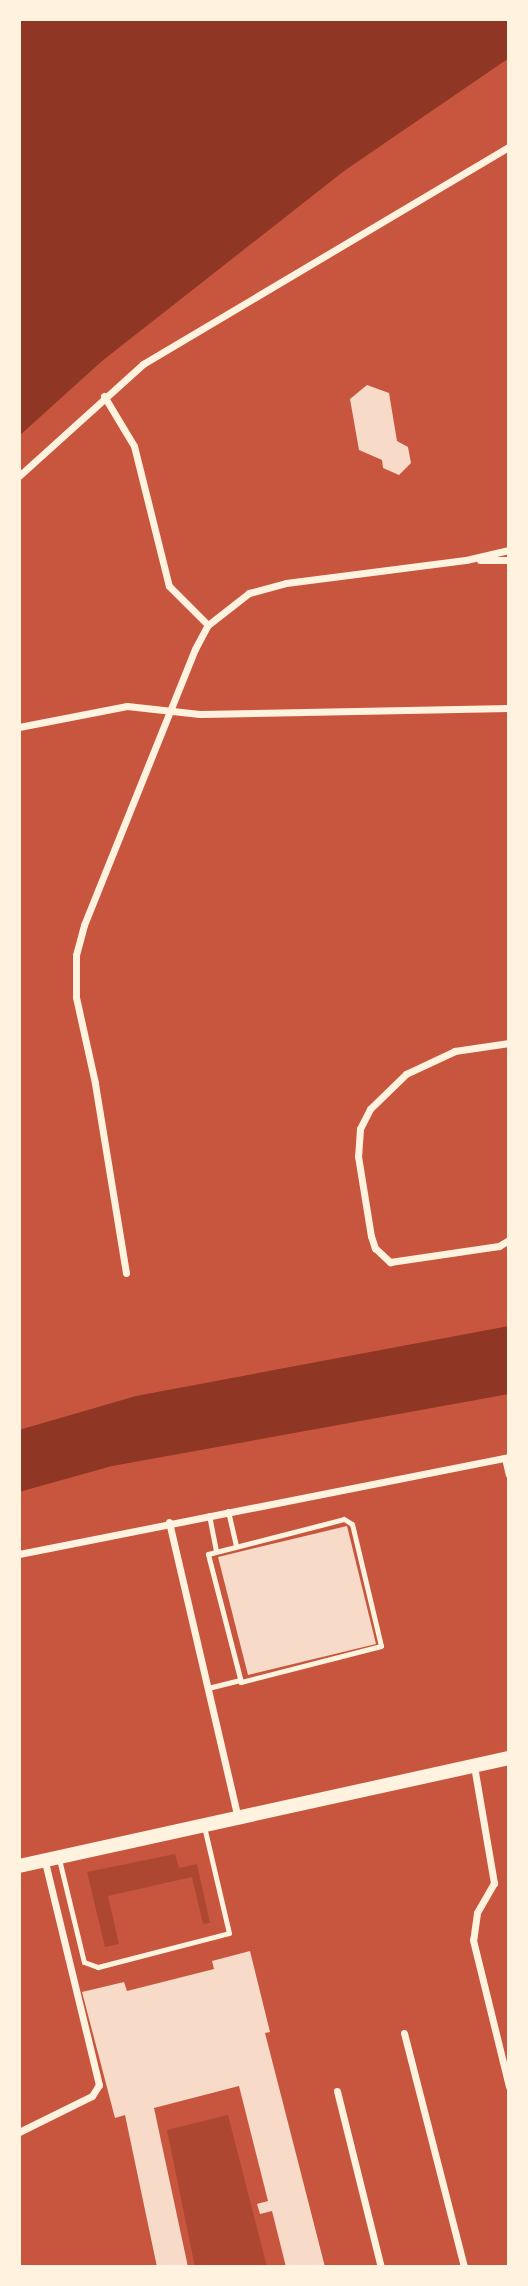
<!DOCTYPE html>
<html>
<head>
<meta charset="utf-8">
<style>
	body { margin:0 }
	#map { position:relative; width:528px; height:2286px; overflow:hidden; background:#c8553d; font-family:Karla,sans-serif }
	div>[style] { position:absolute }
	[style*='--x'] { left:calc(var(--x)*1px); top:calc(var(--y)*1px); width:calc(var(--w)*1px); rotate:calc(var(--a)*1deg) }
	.green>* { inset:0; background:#ae4732 }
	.water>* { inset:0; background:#8f3625 }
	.building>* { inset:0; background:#f7dbc8 }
	.service>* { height:5px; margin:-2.5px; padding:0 2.5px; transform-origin:2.5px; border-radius:2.5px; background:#fff3e0 }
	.minor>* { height:7px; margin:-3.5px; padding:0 3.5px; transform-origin:3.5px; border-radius:3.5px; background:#fff3e0 }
	.secondary>* { height:14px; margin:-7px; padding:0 7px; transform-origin:7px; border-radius:7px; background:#fff3e0 }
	span { translate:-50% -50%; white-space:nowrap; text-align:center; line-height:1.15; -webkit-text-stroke:6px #fff3e0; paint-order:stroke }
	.frame { position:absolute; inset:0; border:21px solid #fff3e0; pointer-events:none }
</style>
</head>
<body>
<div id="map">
	<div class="green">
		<div style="clip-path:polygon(175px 1854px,179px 1868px,197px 1864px,210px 1923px,203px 1924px,192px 1877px,108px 1896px,119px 1944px,105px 1947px,87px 1872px)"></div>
		<div style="clip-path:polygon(228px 2115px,267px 2267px,195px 2267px,167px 2130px)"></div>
	</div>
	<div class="water">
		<div style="clip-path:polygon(19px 19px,509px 19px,509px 58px,344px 171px,102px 361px,19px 436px)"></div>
		<div style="clip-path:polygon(509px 1326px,509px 1394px,112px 1466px,19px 1492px,19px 1430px,136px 1396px)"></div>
	</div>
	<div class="building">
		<div style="clip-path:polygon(367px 385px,389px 393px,397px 441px,408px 447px,411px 463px,399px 475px,383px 468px,382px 460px,359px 450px,350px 399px)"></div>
		<div style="clip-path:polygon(347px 1526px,376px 1644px,248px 1675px,218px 1557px)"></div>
		<div style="clip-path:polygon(250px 1951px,270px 2032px,265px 2033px,325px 2267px,286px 2267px,272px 2211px,260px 2214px,257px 2204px,268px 2201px,239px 2086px,154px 2108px,188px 2267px,157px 2267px,125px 2115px,115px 2118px,82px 1992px,124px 1982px,127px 1991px,214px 1969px,212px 1961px)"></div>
	</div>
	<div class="service">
		<div style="--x:228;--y:1511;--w:35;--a:77"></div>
		<div style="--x:209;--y:1515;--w:36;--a:79"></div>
		<div style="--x:344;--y:1519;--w:9;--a:32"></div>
		<div style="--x:352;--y:1524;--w:125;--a:76.6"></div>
		<div style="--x:381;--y:1646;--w:145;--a:165.6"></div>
		<div style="--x:241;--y:1682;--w:132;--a:-104.5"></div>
		<div style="--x:208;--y:1554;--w:140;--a:-14.4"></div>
		<div style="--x:208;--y:1688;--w:32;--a:-14"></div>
		<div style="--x:59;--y:1859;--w:106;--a:76.4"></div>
		<div style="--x:84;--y:1962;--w:15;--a:20"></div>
		<div style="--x:98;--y:1967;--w:135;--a:-14.5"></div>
		<div style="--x:229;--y:1933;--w:110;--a:-103.2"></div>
	</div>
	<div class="minor">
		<div style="--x:104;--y:396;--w:58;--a:59"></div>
		<div style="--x:134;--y:446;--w:144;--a:76"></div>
		<div style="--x:169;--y:586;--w:55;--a:45"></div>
		<div style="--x:19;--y:476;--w:167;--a:-42.1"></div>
		<div style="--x:143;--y:364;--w:425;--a:-30.7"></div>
		<div style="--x:480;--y:560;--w:29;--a:0"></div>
		<div style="--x:19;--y:727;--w:110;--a:-11"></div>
		<div style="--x:127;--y:706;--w:73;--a:6.3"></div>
		<div style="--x:200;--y:714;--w:309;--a:-1.1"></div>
		<div style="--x:509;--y:1043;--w:55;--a:171.6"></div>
		<div style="--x:455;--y:1051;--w:54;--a:154.9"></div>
		<div style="--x:406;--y:1074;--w:50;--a:135.8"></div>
		<div style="--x:370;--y:1109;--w:22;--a:117"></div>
		<div style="--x:360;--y:1129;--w:27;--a:94"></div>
		<div style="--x:358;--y:1156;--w:81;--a:80.8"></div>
		<div style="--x:371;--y:1236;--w:13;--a:72"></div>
		<div style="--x:375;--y:1248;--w:21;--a:43"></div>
		<div style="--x:390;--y:1262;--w:110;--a:-8.4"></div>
		<div style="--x:499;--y:1246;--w:12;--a:-31"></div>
		<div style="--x:126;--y:1273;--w:193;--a:-99.3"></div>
		<div style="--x:95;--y:1083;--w:88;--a:-102.5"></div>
		<div style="--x:76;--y:997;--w:42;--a:-90"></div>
		<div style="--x:76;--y:955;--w:31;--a:-75"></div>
		<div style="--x:84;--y:925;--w:297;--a:-68.1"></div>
		<div style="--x:195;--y:649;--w:27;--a:-62"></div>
		<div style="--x:208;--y:625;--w:52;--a:-38"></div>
		<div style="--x:249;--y:593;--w:38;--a:-15"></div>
		<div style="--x:286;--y:583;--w:181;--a:-7.3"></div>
		<div style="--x:466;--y:560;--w:44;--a:-13.1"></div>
		<div style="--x:505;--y:1458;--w:17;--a:77"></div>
		<div style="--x:169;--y:1522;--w:304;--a:76.9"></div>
		<div style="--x:19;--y:1554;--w:500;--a:-11.2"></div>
		<div style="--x:474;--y:1766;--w:119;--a:80.3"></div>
		<div style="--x:494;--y:1883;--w:34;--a:120"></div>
		<div style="--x:477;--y:1913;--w:27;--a:98"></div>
		<div style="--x:473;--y:1940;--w:151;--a:76.2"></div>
		<div style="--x:404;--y:2033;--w:242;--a:75.6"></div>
		<div style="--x:337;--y:2091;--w:181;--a:76"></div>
		<div style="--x:19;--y:2132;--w:81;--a:-26.3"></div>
		<div style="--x:92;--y:2096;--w:13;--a:-58"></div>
		<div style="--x:99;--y:2085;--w:230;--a:-103.6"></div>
	</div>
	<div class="secondary">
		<div style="--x:19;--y:1866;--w:502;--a:-12.43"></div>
	</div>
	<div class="frame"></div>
</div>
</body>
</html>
